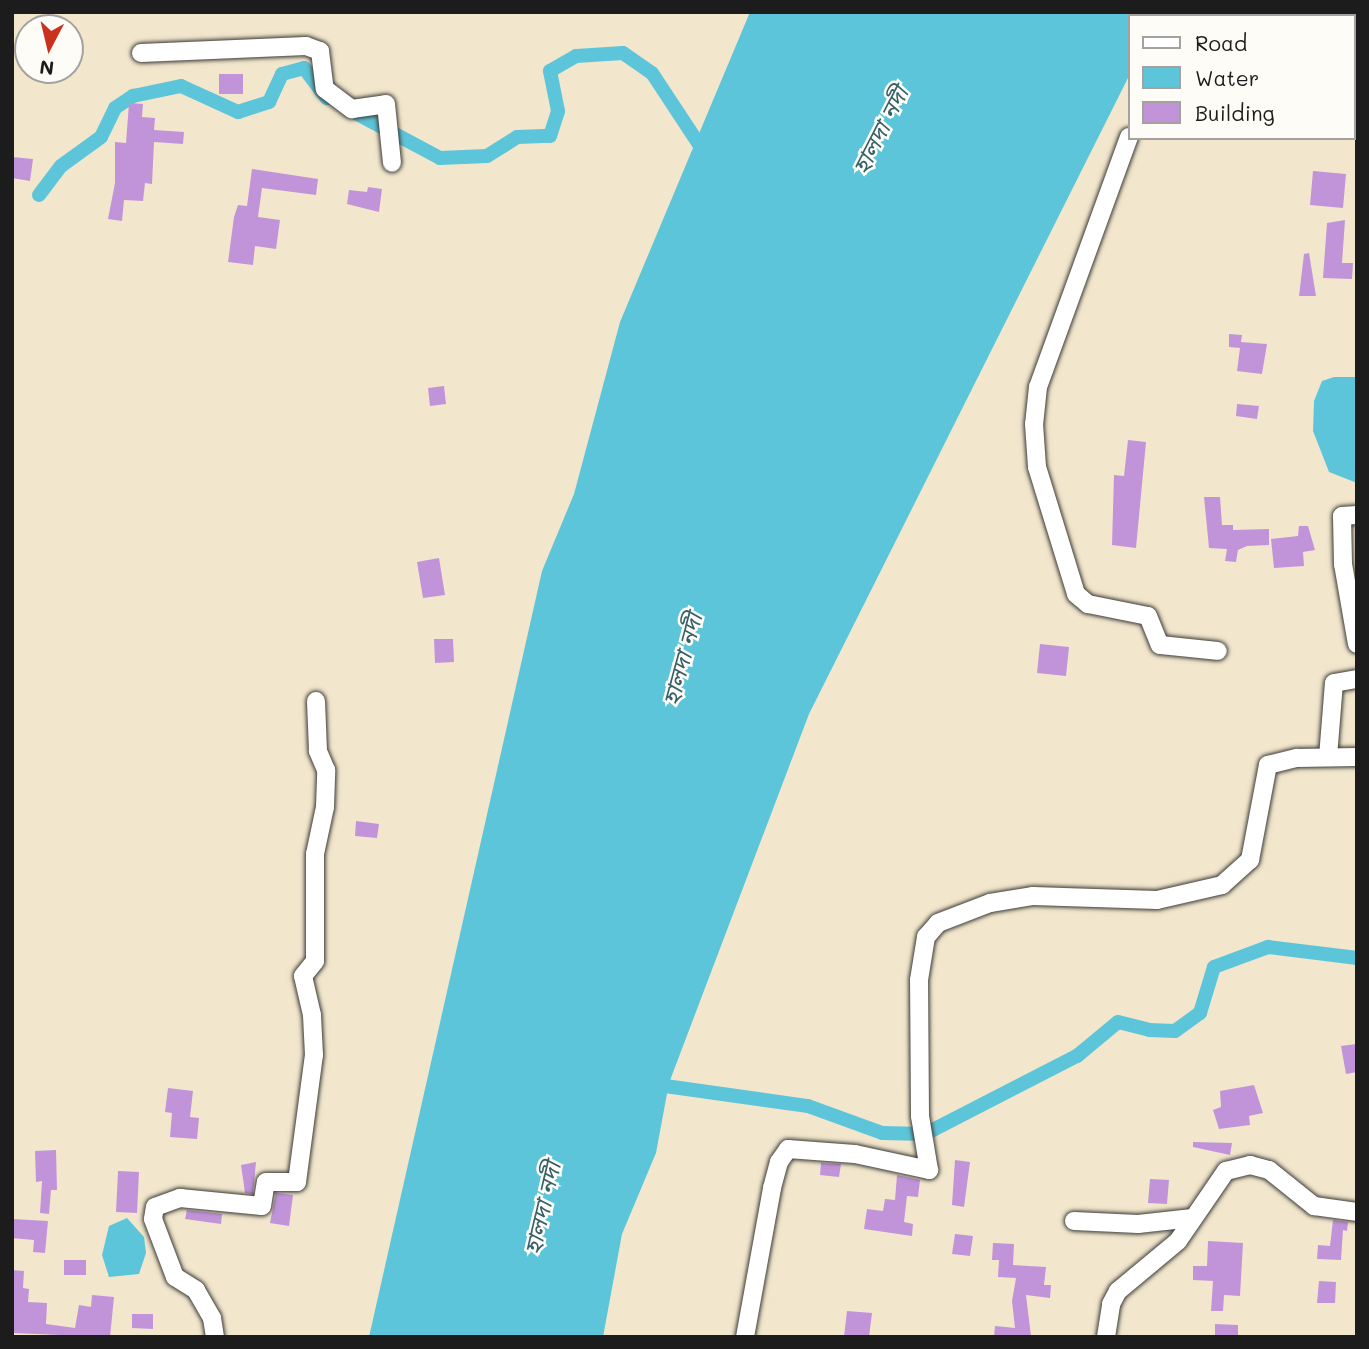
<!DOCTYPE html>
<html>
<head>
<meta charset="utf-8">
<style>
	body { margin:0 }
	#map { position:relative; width:1369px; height:1349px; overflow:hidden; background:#f2e7cd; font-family:Mali,"Noto Sans Bengali",sans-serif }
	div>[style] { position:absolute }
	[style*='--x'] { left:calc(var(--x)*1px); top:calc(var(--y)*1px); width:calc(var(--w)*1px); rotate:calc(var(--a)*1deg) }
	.water>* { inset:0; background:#5dc5da }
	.canal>* { height:14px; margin:-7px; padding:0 7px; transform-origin:7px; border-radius:7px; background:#5dc5da }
	.building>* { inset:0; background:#c194da }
	.roads { filter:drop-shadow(0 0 2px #3c3a37) drop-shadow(0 0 2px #3c3a37) }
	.minor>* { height:18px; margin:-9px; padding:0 9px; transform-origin:9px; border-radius:9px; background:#fff }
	span { translate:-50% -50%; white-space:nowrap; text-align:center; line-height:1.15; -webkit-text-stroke:5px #fdfcf7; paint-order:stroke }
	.water-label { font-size:23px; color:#366068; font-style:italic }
	.frame { position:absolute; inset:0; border:14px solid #1c1c1c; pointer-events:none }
	.legend { position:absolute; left:1128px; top:14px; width:228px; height:126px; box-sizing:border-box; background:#fdfcf7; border:2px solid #a3a29f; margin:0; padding:9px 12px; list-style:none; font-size:21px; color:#1c1c1c }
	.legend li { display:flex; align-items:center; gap:14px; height:35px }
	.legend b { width:35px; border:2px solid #a3a29f }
	.north { position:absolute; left:14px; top:14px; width:70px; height:70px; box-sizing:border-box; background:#fdfcf7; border:2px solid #a3a29f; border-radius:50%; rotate:187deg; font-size:19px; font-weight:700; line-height:28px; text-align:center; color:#1c1c1c }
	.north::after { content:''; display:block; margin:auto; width:24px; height:32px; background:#c8321e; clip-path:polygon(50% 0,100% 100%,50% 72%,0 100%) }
</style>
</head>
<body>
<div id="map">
	<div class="water">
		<div style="clip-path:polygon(750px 12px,1161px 12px,1129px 16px,1129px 76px,809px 714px,669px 1083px,656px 1153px,622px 1234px,603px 1337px,369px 1337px,542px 571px,574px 494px,620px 322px)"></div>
		<div style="clip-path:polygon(1334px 377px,1357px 377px,1357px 483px,1329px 472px,1313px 431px,1314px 401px,1322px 381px)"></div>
		<div style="clip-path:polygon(127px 1218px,144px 1237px,146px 1253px,139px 1274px,109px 1277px,102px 1255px,109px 1226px)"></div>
	</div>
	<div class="canal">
		<div style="--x:348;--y:109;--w:104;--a:28"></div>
		<div style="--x:440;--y:158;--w:47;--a:-2.4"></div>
		<div style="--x:487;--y:156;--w:36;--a:-32"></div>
		<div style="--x:517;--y:137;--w:33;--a:-2"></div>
		<div style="--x:550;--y:136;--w:26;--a:-72"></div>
		<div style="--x:558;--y:111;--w:41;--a:-101.3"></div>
		<div style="--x:550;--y:71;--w:30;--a:-30"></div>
		<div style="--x:576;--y:56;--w:47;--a:-3.7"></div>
		<div style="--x:623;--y:53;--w:35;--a:35"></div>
		<div style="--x:652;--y:73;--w:98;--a:56.6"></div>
		<div style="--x:39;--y:195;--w:36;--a:-53"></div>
		<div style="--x:61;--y:166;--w:49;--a:-35.9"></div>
		<div style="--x:101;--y:137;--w:32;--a:-64"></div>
		<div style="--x:115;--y:108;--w:22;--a:-34"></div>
		<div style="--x:133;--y:96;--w:49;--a:-11.8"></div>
		<div style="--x:181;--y:86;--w:63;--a:24.5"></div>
		<div style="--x:238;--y:112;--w:33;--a:-18"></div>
		<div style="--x:269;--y:102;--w:31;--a:-65"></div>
		<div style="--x:282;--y:74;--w:23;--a:-15"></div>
		<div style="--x:304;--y:68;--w:38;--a:53"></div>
		<div style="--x:651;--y:1084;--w:159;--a:8"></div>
		<div style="--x:808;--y:1106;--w:79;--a:20"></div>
		<div style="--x:882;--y:1133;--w:43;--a:1.3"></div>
		<div style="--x:925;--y:1134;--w:171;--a:-27.2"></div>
		<div style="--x:1077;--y:1056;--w:53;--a:-39.7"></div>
		<div style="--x:1118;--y:1022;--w:32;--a:14"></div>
		<div style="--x:1149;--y:1030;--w:26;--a:2"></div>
		<div style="--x:1175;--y:1031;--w:31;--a:-36"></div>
		<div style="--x:1200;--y:1013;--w:48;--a:-73.1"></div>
		<div style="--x:1214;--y:967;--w:58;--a:-20.3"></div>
		<div style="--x:1268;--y:947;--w:90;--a:7"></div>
	</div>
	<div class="building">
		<div style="clip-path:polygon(219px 74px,243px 74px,243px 94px,219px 94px)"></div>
		<div style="clip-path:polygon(129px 103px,143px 104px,142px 117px,155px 118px,154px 130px,184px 132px,183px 144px,154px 142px,152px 184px,145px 183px,143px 201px,124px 200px,122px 221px,108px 219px,115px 183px,115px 142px,126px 143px)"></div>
		<div style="clip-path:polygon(12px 157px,33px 159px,30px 181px,12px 178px)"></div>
		<div style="clip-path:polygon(252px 169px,318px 179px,316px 195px,262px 188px,258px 217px,280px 220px,276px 249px,255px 246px,253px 265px,228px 262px,234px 217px,238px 205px,247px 206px)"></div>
		<div style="clip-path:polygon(1313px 171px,1346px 174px,1343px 208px,1310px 205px)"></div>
		<div style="clip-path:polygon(368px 187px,382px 189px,379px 212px,347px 204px,349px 190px,367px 192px)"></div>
		<div style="clip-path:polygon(1345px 220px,1342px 263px,1353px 263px,1352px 279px,1323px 278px,1327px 223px)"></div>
		<div style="clip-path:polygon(1309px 253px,1316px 296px,1299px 296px,1304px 254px)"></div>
		<div style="clip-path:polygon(1229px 334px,1242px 335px,1241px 342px,1267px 344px,1262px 374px,1237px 371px,1240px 348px,1229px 347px)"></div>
		<div style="clip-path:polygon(444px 386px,446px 404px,430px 406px,428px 388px)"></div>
		<div style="clip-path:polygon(1237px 404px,1259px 406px,1257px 419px,1236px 416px)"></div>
		<div style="clip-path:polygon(1128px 440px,1146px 442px,1136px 548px,1112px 545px,1114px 475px,1124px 476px)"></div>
		<div style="clip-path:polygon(1204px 497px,1220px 497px,1222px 525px,1233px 525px,1233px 530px,1269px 529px,1269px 545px,1247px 546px,1238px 550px,1236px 562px,1225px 561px,1227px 549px,1209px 548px)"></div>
		<div style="clip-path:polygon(1299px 526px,1308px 526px,1315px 550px,1303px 552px,1304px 566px,1274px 568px,1271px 539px,1298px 536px)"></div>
		<div style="clip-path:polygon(439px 558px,445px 595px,423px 598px,417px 562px)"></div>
		<div style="clip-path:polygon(434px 639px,453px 639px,454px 662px,435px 663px)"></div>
		<div style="clip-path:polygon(1040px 644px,1069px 647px,1066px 676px,1037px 673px)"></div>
		<div style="clip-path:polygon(356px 821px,379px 824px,377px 838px,355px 836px)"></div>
		<div style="clip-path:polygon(1357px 1044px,1357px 1072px,1346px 1074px,1341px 1046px)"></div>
		<div style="clip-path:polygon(1254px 1085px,1263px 1113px,1249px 1116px,1250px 1125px,1219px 1129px,1213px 1110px,1221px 1107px,1220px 1091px)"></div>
		<div style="clip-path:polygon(168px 1088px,193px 1091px,190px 1117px,199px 1118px,197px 1139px,170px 1137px,172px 1113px,165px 1112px)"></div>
		<div style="clip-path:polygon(1193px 1142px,1232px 1143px,1230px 1155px,1193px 1147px)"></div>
		<div style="clip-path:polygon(56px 1150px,57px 1190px,51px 1190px,49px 1214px,40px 1213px,42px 1181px,36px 1182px,35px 1151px)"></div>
		<div style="clip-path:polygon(955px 1160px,970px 1162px,964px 1207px,952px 1205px)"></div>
		<div style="clip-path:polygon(256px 1162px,253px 1194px,245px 1193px,241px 1165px)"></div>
		<div style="clip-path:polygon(821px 1163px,841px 1164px,839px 1177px,820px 1175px)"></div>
		<div style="clip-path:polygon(118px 1171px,139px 1172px,137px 1213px,116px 1212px)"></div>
		<div style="clip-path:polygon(897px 1175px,920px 1180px,918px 1197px,907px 1196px,904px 1222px,913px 1224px,912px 1236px,864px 1229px,867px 1209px,883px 1211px,885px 1199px,895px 1200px)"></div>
		<div style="clip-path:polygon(1150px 1179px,1169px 1180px,1167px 1204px,1148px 1203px)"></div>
		<div style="clip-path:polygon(276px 1193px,293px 1195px,289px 1226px,270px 1223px)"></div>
		<div style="clip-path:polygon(187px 1210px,222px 1214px,221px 1224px,185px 1219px)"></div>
		<div style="clip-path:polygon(12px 1219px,48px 1221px,45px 1253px,33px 1252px,34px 1240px,12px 1238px)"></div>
		<div style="clip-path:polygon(1333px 1220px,1348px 1222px,1347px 1231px,1343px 1230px,1341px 1260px,1317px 1259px,1318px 1245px,1330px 1246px)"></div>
		<div style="clip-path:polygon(955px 1234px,973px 1236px,970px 1256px,952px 1254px)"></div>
		<div style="clip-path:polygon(1208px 1241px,1243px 1243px,1240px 1296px,1224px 1295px,1223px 1311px,1211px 1311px,1213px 1281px,1193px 1280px,1193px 1266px,1207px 1266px)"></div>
		<div style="clip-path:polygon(993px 1243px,1014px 1244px,1013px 1265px,1046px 1267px,1044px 1285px,1051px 1285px,1050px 1298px,1026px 1295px,1031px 1336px,994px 1337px,995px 1326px,1015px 1328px,1012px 1301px,1016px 1278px,998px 1277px,999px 1260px,992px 1260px)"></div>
		<div style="clip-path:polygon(64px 1260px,86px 1260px,86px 1275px,64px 1275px)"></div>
		<div style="clip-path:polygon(12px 1270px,24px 1271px,23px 1288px,29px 1289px,28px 1302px,47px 1303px,46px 1324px,75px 1328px,79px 1305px,91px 1307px,92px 1295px,114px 1297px,110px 1337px,12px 1333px)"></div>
		<div style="clip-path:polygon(1319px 1281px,1336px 1282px,1335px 1303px,1317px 1303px)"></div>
		<div style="clip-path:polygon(847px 1311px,872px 1313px,869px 1337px,844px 1337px)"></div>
		<div style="clip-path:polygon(132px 1314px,153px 1314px,153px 1329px,132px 1328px)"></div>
		<div style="clip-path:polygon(1215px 1324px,1238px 1325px,1238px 1337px,1215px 1337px)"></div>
	</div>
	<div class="roads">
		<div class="minor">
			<div style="--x:141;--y:53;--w:165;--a:-2.4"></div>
			<div style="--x:306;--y:46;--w:15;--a:20"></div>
			<div style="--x:320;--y:51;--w:38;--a:83"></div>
			<div style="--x:325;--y:89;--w:34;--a:37"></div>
			<div style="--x:352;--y:109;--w:34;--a:-8"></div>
			<div style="--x:386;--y:104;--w:59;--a:84.2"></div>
			<div style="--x:1353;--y:80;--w:4;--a:0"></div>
			<div style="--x:1129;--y:137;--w:266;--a:110"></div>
			<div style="--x:1038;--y:387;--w:37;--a:96"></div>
			<div style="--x:1034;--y:424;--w:43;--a:86"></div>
			<div style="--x:1037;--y:467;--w:133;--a:72.9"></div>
			<div style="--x:1076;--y:594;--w:16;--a:40"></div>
			<div style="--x:1088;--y:604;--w:61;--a:11.3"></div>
			<div style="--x:1148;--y:616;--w:31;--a:68"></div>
			<div style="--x:1160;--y:645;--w:58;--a:5.9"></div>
			<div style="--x:1357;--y:515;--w:15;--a:176"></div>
			<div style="--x:1342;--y:516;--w:48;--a:88.8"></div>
			<div style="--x:1343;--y:564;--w:81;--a:80.1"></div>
			<div style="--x:1328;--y:757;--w:74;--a:-85.4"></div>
			<div style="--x:1334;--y:683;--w:23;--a:-10"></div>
			<div style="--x:1074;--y:1221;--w:64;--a:2.7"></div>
			<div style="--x:1138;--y:1224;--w:55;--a:-6.2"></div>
			<div style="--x:215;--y:1337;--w:19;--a:-99"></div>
			<div style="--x:212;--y:1318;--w:32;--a:-120"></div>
			<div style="--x:196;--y:1290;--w:25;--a:-148"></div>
			<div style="--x:175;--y:1277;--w:62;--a:-110.8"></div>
			<div style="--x:153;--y:1219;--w:12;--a:-81"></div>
			<div style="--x:155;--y:1207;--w:27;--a:-20"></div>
			<div style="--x:180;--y:1198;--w:82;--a:5.6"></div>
			<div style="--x:262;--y:1206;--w:24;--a:-81"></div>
			<div style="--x:266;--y:1182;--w:31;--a:0"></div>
			<div style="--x:297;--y:1182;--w:128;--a:-82.4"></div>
			<div style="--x:314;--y:1055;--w:40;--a:-92.9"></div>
			<div style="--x:312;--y:1015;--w:40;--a:-103"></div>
			<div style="--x:303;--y:976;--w:19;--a:-51"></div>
			<div style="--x:315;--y:961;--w:107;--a:-90"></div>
			<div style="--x:315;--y:854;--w:48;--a:-78"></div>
			<div style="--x:325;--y:807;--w:37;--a:-88"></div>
			<div style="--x:326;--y:770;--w:21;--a:-113"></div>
			<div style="--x:318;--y:751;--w:50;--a:-92.3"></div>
			<div style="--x:745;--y:1337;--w:151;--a:-79.7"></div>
			<div style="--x:772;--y:1188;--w:27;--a:-75"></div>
			<div style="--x:779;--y:1162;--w:16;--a:-55"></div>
			<div style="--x:788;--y:1149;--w:67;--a:4.3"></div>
			<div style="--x:855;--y:1154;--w:76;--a:12.2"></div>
			<div style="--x:929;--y:1170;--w:55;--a:-99.5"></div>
			<div style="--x:920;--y:1116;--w:136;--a:-90.4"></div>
			<div style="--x:919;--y:980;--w:44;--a:-80.8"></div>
			<div style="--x:926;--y:937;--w:18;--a:-49"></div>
			<div style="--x:938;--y:923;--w:56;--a:-21"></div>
			<div style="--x:990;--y:903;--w:44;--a:-9.2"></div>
			<div style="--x:1033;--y:896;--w:124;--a:1.8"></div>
			<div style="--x:1157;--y:900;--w:67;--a:-13"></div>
			<div style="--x:1222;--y:885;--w:38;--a:-42"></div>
			<div style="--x:1250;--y:860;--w:97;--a:-79.3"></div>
			<div style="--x:1268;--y:765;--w:30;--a:-14"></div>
			<div style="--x:1297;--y:758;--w:60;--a:-1"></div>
			<div style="--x:1106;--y:1337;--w:33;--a:-81"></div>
			<div style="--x:1111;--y:1304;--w:15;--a:-62"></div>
			<div style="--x:1118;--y:1291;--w:78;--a:-39.8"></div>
			<div style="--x:1178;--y:1241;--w:85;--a:-55.6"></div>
			<div style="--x:1226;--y:1171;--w:25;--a:-14"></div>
			<div style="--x:1250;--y:1165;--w:20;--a:15"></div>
			<div style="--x:1269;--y:1170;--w:58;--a:38.7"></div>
			<div style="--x:1314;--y:1206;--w:43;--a:7.9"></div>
		</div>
	</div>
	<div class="water-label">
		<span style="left:880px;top:130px;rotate:-63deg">হালদা নদী</span>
		<span style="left:682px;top:659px;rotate:-75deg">হালদা নদী</span>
		<span style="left:542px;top:1208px;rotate:-77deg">হালদা নদী</span>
	</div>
	<div class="frame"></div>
	<ul class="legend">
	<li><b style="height:9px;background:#fff"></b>Road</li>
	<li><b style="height:19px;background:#5dc5da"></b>Water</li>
	<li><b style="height:19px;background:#c194da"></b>Building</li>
	</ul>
	<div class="north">N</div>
</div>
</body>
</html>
